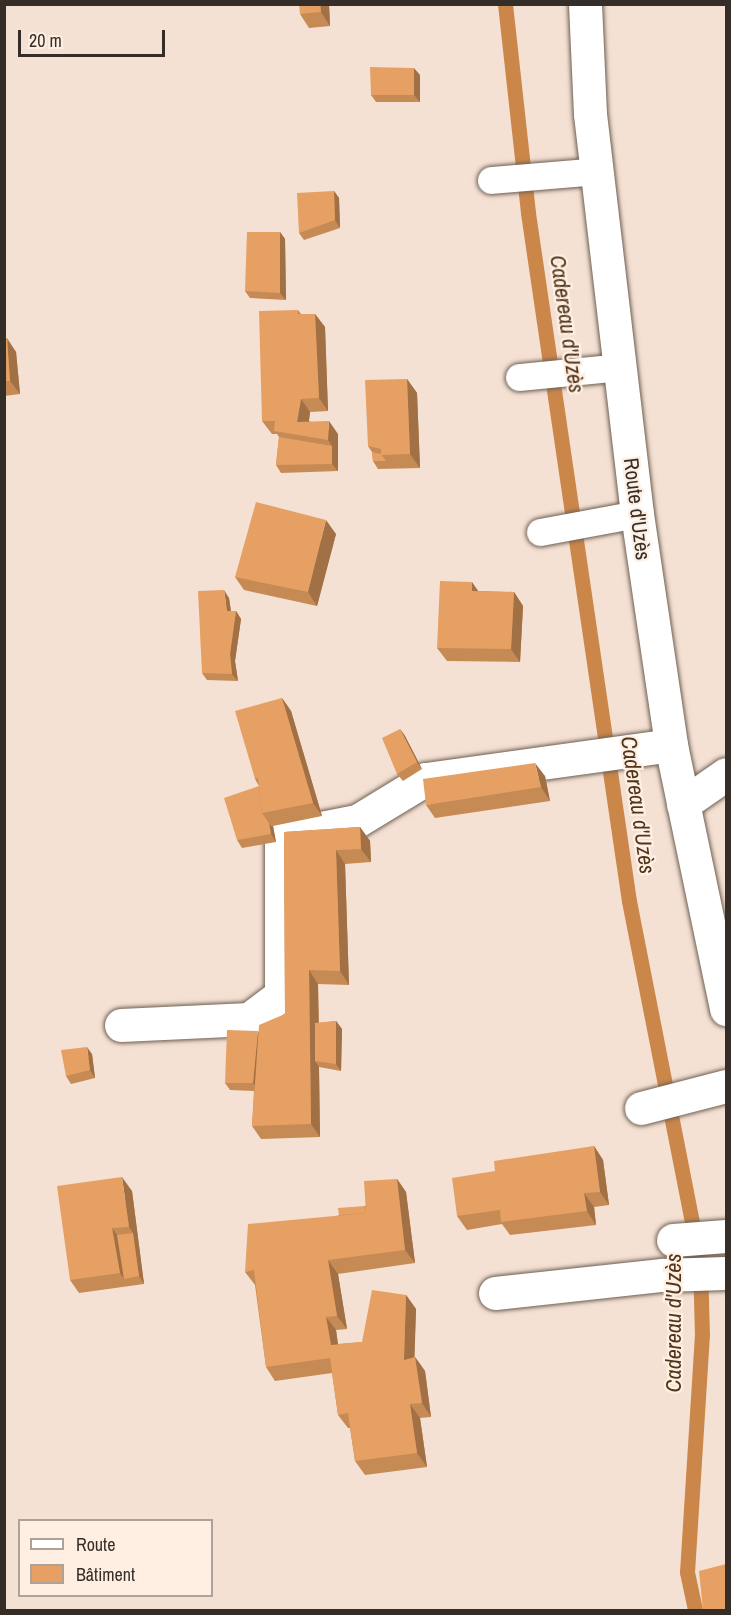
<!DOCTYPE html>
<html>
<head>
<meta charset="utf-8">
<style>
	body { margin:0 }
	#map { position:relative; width:731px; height:1615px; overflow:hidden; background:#f4e1d3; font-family:"Archivo Narrow",sans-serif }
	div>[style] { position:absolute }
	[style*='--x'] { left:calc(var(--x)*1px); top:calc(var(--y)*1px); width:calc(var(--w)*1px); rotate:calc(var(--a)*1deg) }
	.stream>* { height:15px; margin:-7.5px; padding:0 7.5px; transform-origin:7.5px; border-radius:7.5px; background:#cb874a }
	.roads { filter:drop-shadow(0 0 2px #6f5f52) drop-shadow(0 0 2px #6f5f52) }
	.lane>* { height:27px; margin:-13.5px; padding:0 13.5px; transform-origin:13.5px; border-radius:13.5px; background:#fff }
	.street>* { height:33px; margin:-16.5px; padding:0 16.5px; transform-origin:16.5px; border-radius:16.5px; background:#fff }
	.secondary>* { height:33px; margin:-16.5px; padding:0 16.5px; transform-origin:16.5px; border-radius:16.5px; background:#fff }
	.wall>* { inset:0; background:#c68a55 }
	.shaded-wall>* { inset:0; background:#a17045 }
	.building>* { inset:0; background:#e6a063 }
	span { translate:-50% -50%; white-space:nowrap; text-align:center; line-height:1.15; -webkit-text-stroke:4.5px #ffefe3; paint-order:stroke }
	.street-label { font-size:21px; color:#352e28 }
	.water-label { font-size:22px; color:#51341a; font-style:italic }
	.frame { position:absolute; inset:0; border:6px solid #352e28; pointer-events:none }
	.legend { position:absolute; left:18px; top:1519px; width:195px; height:78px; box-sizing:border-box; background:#ffefe3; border:2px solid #aea298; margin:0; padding:8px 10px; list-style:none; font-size:18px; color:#352e28 }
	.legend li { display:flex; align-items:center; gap:12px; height:30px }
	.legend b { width:30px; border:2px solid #aea298 }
	.scale { position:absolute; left:18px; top:30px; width:147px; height:27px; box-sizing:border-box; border:3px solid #352e28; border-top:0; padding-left:8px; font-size:18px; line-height:21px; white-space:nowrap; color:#352e28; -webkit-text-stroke:4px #ffefe3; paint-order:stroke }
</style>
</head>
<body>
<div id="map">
	<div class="stream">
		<div style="--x:505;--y:4;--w:210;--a:83.7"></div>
		<div style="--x:528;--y:213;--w:695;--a:81.65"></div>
		<div style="--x:629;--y:901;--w:370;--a:78.9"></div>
		<div style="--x:700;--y:1264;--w:70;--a:88.4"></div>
		<div style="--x:702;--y:1334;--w:238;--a:93.6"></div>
		<div style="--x:687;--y:1572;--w:39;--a:78"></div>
	</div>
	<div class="roads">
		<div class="lane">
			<div style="--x:491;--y:180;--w:108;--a:-4.8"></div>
			<div style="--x:519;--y:377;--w:102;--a:-5.6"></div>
			<div style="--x:540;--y:532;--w:99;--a:-10.5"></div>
		</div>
		<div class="street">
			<div style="--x:683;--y:804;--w:52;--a:-34.9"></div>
			<div style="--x:121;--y:1025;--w:128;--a:-2.7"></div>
			<div style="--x:249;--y:1019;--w:40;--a:-37"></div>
			<div style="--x:281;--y:995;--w:159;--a:-90"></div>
			<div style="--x:281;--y:836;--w:77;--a:-11.2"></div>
			<div style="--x:357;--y:821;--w:81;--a:-31.3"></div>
			<div style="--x:426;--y:779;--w:247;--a:-7.9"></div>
			<div style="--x:641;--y:1108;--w:88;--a:-14.5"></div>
			<div style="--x:673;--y:1240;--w:53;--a:-4.3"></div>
			<div style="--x:495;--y:1293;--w:168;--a:-6.2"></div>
			<div style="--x:662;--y:1275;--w:64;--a:-1.8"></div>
		</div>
		<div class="secondary">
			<div style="--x:585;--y:4;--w:110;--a:87.4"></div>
			<div style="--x:590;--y:114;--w:403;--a:83.3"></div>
			<div style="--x:637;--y:514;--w:233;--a:81.6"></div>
			<div style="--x:671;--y:745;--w:270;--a:78.2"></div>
		</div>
	</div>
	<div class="wall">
		<div style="clip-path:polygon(329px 4px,330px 26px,309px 28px,300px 14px)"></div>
		<div style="clip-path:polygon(420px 75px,420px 102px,376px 102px,371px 95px)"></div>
		<div style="clip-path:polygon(334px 191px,339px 198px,340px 228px,304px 240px,299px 233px)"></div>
		<div style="clip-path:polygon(280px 232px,285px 239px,286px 300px,250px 298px,245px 291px)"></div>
		<div style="clip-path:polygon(298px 310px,301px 314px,315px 314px,325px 327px,328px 411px,310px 412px,309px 421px,338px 434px,338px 471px,281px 473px,276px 465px,279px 437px,277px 434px,272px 434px,262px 421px)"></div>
		<div style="clip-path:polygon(4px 338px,16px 352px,20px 394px,4px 396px)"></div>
		<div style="clip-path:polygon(407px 379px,417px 393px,420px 468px,378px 469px,373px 461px,372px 452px,368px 446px)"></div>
		<div style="clip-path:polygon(336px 534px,317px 606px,244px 590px,235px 577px)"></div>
		<div style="clip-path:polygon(478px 591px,514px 592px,523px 606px,520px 662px,447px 661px,437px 648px)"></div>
		<div style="clip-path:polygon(229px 598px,231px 611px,236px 611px,241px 619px,235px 661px,238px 681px,207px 680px,202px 673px)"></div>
		<div style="clip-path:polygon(282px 698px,291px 711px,322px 816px,273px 826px,276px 842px,242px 848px,237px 840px,259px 786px,255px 779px)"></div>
		<div style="clip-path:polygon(400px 729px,405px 736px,422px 769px,403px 781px,397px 774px)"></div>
		<div style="clip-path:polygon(545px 776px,550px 801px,435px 818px,426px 805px)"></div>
		<div style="clip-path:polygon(360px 827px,370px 841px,371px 862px,345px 864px,349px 985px,318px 984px,319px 1023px,336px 1021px,342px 1029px,341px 1071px,319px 1067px,320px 1137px,261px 1139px,252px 1126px,254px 1091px,230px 1090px,225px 1083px,259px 1033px,285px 1014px,284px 832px)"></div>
		<div style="clip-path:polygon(92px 1054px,95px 1078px,71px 1084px,66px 1076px)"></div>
		<div style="clip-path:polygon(594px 1146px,603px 1160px,609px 1205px,594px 1207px,596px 1225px,510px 1235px,502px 1224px,467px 1230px,457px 1216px,495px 1171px)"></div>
		<div style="clip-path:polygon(397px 1179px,406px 1192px,415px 1263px,338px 1274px,347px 1329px,336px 1330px,338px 1344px,362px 1342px,406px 1295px,416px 1309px,414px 1358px,415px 1357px,425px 1371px,431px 1417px,420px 1418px,427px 1467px,365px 1475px,355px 1461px,350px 1428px,348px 1428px,338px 1415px,332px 1373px,275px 1381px,266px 1367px,255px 1285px,245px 1272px,339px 1215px,365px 1206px)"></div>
		<div style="clip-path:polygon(132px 1191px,144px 1284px,79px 1293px,70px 1280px)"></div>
	</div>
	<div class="shaded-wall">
		<div style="clip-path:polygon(320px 4px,329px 4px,330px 26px,321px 12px)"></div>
		<div style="clip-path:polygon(414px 68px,420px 75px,420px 102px,414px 95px)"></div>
		<div style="clip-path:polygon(334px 191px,339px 198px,340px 228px,335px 220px)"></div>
		<div style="clip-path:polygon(280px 232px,285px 239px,286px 300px,280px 293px)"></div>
		<div style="clip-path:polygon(315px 314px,325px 327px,328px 411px,319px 398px)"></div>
		<div style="clip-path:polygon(7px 338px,16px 352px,20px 394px,10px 381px)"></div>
		<div style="clip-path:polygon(407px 379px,417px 393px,420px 468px,410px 454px)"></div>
		<div style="clip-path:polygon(301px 399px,310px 412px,307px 435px,297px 422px)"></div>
		<div style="clip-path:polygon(329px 421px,338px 434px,338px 471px,332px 464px,332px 446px,328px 440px)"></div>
		<div style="clip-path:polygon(326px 520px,336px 534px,317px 606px,308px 592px)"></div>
		<div style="clip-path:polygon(472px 582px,481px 595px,472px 591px)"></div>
		<div style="clip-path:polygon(224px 590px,229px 598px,232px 619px,227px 611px)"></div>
		<div style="clip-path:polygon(514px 592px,523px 606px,520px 662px,511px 649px)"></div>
		<div style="clip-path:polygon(236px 611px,241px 619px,235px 661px,238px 681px,232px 674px,230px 654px)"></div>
		<div style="clip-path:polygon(282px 698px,291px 711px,322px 816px,313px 803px)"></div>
		<div style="clip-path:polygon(400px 729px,405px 736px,422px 769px,417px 762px)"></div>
		<div style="clip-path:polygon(535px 763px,545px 776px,550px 801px,541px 787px)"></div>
		<div style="clip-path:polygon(269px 823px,271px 826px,273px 826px,276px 842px,271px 834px)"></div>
		<div style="clip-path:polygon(360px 827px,370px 841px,371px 862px,361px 849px)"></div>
		<div style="clip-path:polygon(336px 850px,345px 864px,349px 985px,340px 971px)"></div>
		<div style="clip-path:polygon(309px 970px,318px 984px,319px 1061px,315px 1061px,319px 1067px,320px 1137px,311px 1124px)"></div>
		<div style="clip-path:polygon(336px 1021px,342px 1029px,341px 1071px,336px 1064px)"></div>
		<div style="clip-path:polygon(258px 1031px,263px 1039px,258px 1091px,253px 1083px)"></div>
		<div style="clip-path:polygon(87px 1047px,92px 1054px,95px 1078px,90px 1070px)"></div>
		<div style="clip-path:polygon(594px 1146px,603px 1160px,609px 1205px,600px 1192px)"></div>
		<div style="clip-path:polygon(122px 1177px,132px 1191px,144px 1284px,139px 1276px,133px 1233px,129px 1227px)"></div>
		<div style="clip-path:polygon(397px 1179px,406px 1192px,415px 1263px,405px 1250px)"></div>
		<div style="clip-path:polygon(584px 1193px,594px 1207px,596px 1225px,587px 1211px)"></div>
		<div style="clip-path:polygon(112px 1228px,122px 1242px,124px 1279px,120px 1273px)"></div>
		<div style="clip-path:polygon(328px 1260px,338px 1274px,347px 1329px,337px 1316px)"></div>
		<div style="clip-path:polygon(406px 1295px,416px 1309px,414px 1373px,404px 1360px)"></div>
		<div style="clip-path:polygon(326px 1317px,336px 1330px,340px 1359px,331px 1345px)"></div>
		<div style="clip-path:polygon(415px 1357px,425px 1371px,431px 1417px,422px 1403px)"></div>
		<div style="clip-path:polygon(410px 1404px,420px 1418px,427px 1467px,417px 1453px)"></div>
	</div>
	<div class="building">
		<div style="clip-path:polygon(299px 4px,320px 4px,321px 12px,300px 14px)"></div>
		<div style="clip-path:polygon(370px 67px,414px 68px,414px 95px,371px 95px)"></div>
		<div style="clip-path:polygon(334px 191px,335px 220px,299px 233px,297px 193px)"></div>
		<div style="clip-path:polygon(247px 232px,280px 232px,280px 293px,245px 291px)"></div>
		<div style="clip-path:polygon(298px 310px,298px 314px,315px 314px,319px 398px,301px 399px,297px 422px,329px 421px,328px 440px,274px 431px,275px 421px,262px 421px,259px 311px)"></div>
		<div style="clip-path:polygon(4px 338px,7px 338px,10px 381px,4px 381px)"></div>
		<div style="clip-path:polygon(407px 379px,410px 454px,381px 455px,381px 449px,368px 446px,365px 380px)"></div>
		<div style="clip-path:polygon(279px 437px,332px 446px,332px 464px,276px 465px)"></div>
		<div style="clip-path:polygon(372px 452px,381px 454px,386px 461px,373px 461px)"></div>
		<div style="clip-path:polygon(256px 502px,326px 520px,308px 592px,235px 577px)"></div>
		<div style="clip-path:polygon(440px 581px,472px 582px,472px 591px,514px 592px,511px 649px,437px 648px)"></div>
		<div style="clip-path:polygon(224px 590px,227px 611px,236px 611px,230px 654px,232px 674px,202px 673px,198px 591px)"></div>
		<div style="clip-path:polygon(282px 698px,313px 803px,262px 813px,258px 778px,255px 779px,235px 711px)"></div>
		<div style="clip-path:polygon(400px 729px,417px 762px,397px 774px,382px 738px)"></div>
		<div style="clip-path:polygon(535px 763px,541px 787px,426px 805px,423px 779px)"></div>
		<div style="clip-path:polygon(259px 786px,262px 813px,269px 823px,271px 834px,237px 840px,224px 798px)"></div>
		<div style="clip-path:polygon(360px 827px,361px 849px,336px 850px,340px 971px,309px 970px,311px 1124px,252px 1126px,259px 1025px,285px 1014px,284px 832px)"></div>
		<div style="clip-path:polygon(336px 1021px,336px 1064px,315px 1061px,315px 1023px)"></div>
		<div style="clip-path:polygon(227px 1030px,258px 1031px,253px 1083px,225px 1083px)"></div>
		<div style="clip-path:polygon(87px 1047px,90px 1070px,66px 1076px,61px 1050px)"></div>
		<div style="clip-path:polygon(594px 1146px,600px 1192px,584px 1193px,587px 1211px,501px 1222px,500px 1210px,457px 1216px,452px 1178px,495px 1171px,494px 1161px)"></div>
		<div style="clip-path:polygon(122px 1177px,129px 1227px,112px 1228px,120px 1273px,70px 1280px,57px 1186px)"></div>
		<div style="clip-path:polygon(397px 1179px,405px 1250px,328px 1260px,337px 1316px,326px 1317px,331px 1345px,362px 1342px,372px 1290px,406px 1295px,404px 1360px,415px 1357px,422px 1403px,410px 1404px,417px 1453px,355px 1461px,348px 1413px,338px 1415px,330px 1358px,266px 1367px,254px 1270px,245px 1272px,248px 1224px,366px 1213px,364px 1181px)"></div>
		<div style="clip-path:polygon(365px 1206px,366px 1213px,339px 1215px,338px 1208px)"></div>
		<div style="clip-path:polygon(133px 1233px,139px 1276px,124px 1279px,117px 1235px)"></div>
		<div style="clip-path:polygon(726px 1564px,726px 1611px,703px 1611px,699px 1571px)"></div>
	</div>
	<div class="street-label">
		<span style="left:637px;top:509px;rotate:83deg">Route d'Uzès</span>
	</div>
	<div class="water-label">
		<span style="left:567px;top:324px;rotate:82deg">Cadereau d'Uzès</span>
		<span style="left:638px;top:805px;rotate:82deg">Cadereau d'Uzès</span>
		<span style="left:674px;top:1323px;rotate:-90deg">Cadereau d'Uzès</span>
	</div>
	<div class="frame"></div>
	<ul class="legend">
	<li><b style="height:8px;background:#fff"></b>Route</li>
	<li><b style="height:16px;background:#e6a063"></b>Bâtiment</li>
	</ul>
	<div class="scale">20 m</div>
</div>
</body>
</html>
